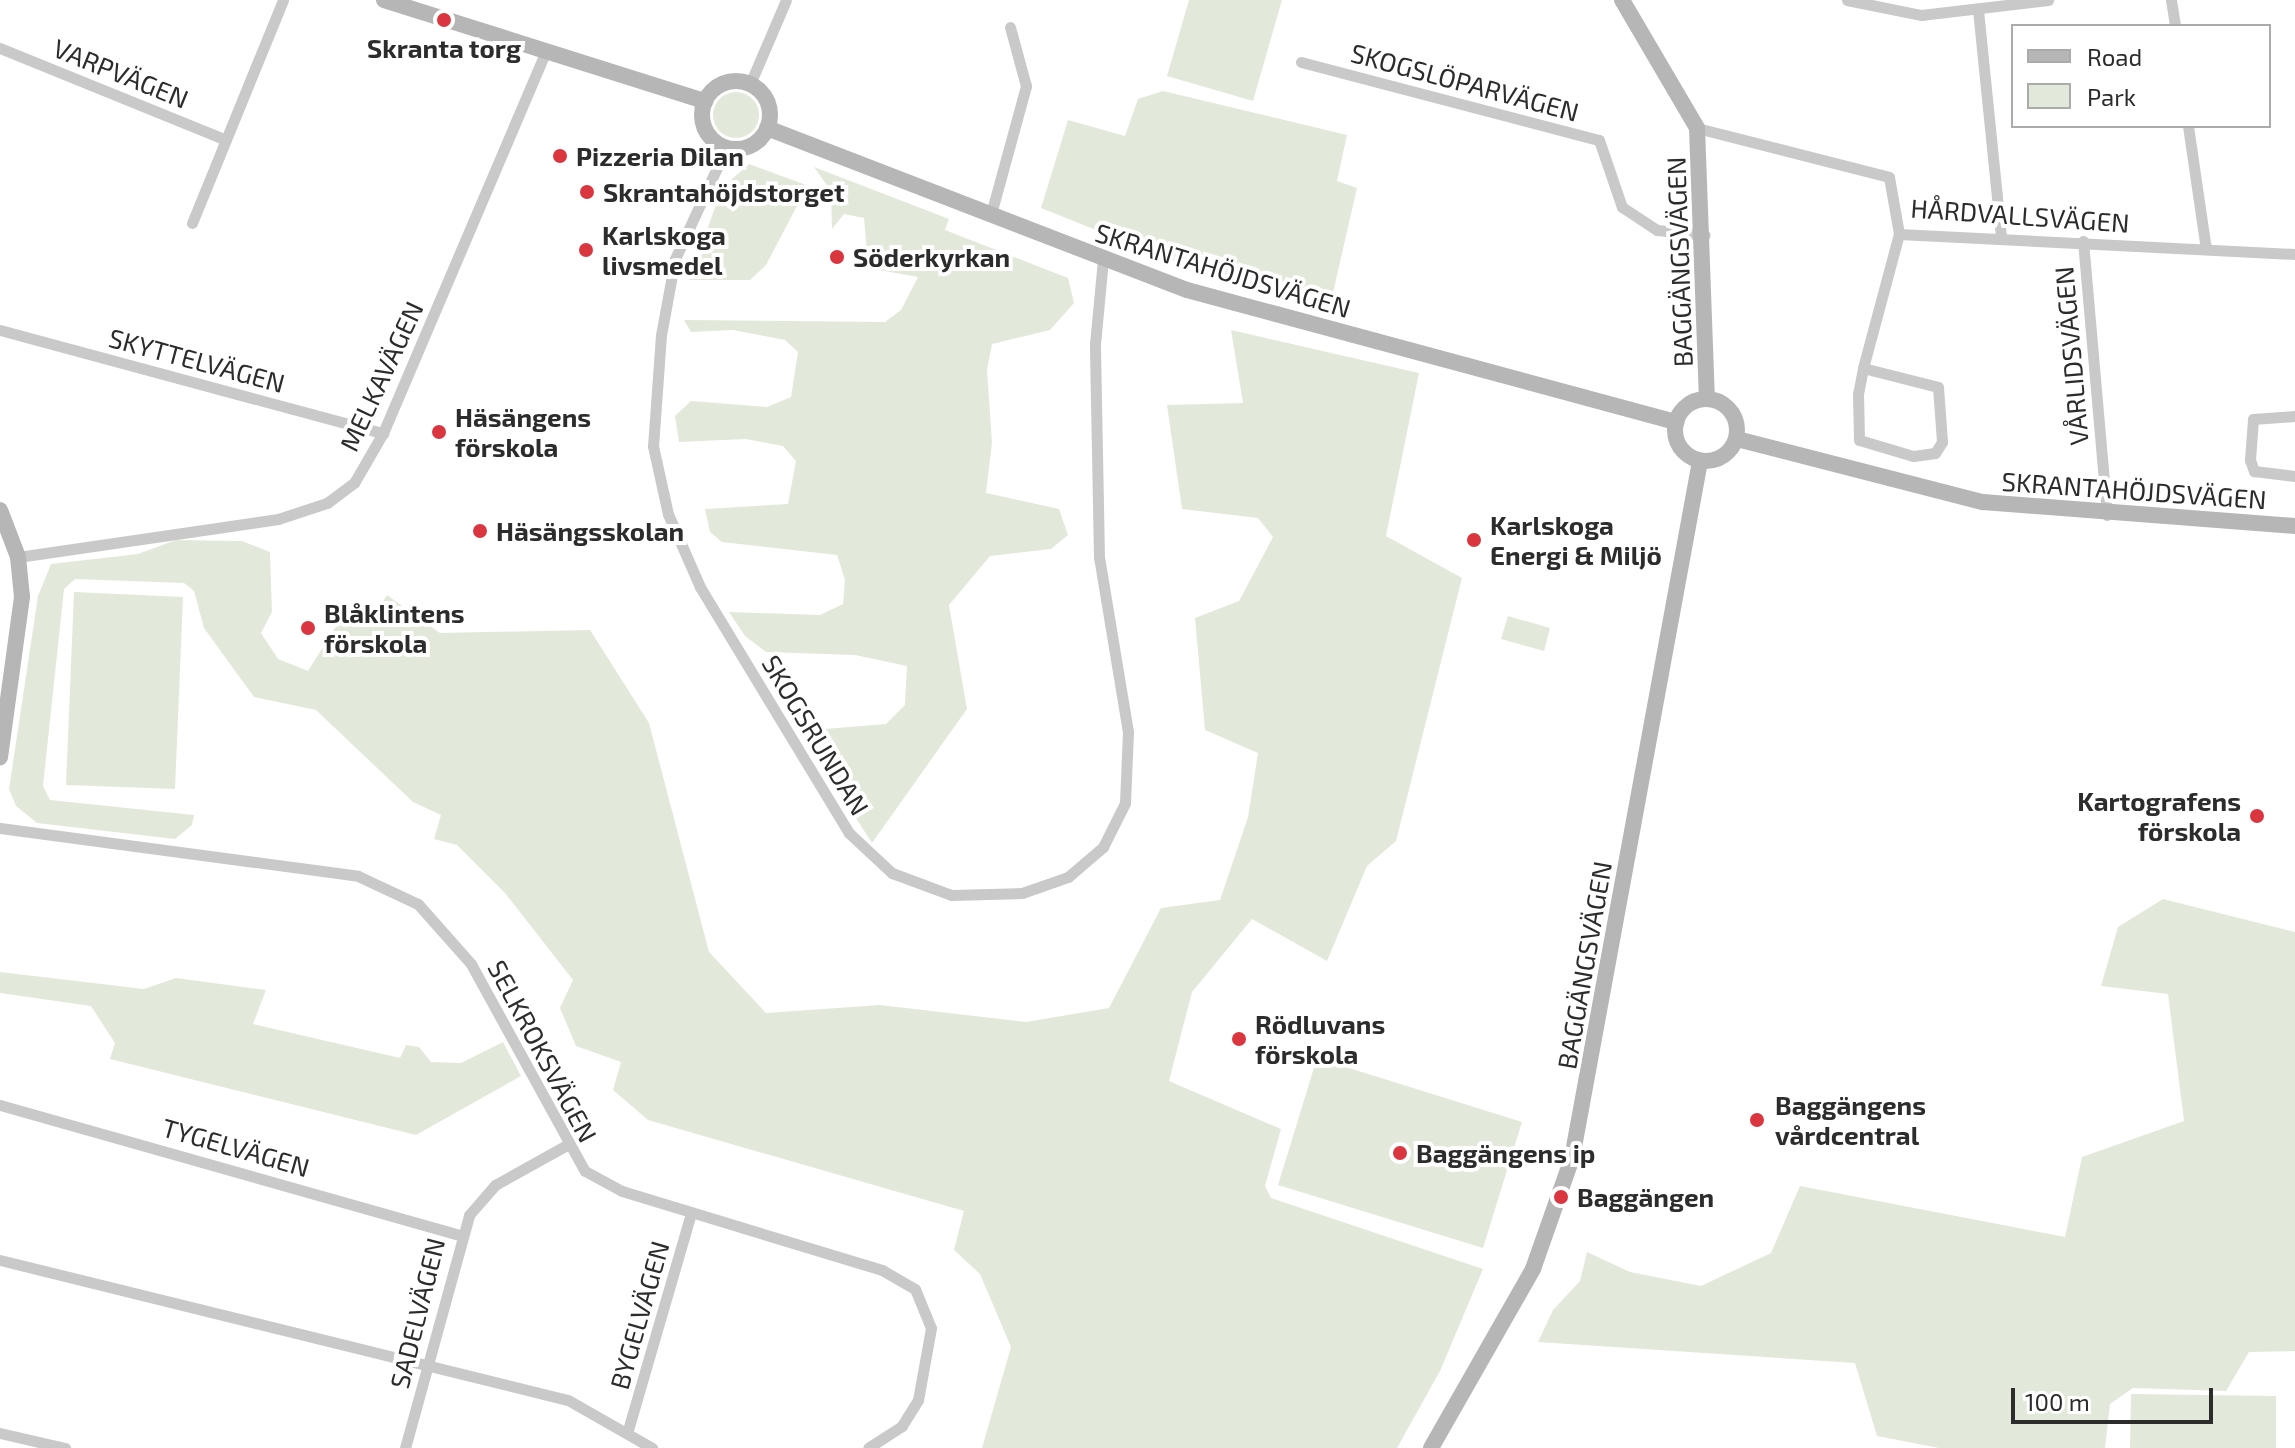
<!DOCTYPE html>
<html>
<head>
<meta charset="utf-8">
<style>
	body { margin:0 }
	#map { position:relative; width:2295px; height:1448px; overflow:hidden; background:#fff; font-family:"Exo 2",sans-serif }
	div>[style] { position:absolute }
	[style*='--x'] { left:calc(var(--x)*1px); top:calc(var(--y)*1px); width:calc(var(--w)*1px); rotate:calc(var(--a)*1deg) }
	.green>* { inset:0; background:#e2e9da }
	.round { border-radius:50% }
	.street>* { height:11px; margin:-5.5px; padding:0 5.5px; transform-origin:5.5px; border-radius:5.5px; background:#c9c9c9 }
	.secondary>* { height:16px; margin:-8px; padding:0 8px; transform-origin:8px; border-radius:8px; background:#b6b6b6 }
	.secondary>.ring { margin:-8px; padding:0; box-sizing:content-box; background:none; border:16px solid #b6b6b6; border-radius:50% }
	.dots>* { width:22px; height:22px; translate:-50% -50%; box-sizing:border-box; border:4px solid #fff; border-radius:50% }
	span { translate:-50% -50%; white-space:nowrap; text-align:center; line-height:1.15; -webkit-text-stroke:8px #fff; paint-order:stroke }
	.poi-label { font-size:26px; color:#2c2c2c; font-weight:700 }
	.left { translate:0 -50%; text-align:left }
	.right { translate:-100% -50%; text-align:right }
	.street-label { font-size:26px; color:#2c2c2c }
	.legend { position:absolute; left:2011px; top:24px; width:260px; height:104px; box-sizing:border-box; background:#fff; border:2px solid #ababab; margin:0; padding:10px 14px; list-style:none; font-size:24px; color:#2c2c2c }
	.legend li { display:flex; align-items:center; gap:16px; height:40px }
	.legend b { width:40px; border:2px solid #ababab }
	.scale { position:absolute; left:2011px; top:1388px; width:202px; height:36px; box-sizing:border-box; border:4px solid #2c2c2c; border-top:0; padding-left:10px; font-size:24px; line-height:28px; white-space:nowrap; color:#2c2c2c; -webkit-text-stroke:6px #fff; paint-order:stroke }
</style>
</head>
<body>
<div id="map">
	<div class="green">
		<div style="clip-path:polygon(1189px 0,1282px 0,1253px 101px,1167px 76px)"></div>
		<div style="clip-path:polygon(1163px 91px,1347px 135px,1337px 181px,1357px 188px,1329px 310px,1196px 270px,1041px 208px,1068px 120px,1125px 136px,1138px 99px)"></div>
		<div class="round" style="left:713px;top:92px;width:46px;height:46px"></div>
		<div style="clip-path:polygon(749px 164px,817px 189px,797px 206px,766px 265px,750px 280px,689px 280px,722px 188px)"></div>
		<div style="clip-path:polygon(814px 167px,949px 219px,945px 230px,1068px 278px,1074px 303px,1050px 330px,992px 344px,987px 370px,992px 443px,986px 493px,1059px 509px,1068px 535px,1051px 549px,990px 556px,949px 605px,967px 709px,872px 843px,800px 731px,886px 724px,905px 705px,907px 666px,855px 655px,766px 652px,745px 636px,729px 612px,820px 615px,843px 604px,845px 580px,837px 555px,722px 542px,710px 532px,705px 509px,788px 504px,796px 461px,783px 446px,746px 439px,679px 442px,675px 416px,691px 401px,767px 407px,791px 397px,798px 352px,785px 340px,733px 330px,691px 332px,684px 320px,885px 322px,901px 310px,918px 277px,879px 270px,867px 253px,864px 218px,844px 214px,832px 229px,831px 191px)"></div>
		<div style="clip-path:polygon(1231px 330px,1419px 373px,1386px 536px,1462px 578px,1396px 841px,1367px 866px,1327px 961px,1252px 919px,1192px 992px,1169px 1081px,1281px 1129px,1265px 1186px,1271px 1198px,1483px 1269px,1440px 1371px,1397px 1448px,982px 1448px,1011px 1347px,980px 1274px,954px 1250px,964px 1211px,648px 1120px,613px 1090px,621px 1062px,576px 1046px,560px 1008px,573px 980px,505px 893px,457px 845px,434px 839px,441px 815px,413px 802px,316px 710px,254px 697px,204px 628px,194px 591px,184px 583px,75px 579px,64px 589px,43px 786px,50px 800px,194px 815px,192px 825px,175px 839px,37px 823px,16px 806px,9px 789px,38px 596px,51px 564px,138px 554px,176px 540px,242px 541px,270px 552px,272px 612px,261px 633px,278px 659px,308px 671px,348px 607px,375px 615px,387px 595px,440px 633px,590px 630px,649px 723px,709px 952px,766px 1013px,880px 1005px,1026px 1022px,1109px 1008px,1161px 908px,1220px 900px,1248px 817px,1258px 753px,1205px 730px,1195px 618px,1239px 601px,1273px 537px,1258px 518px,1182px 509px,1167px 405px,1243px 403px)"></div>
		<div style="clip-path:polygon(74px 592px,183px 597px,175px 789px,66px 785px)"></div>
		<div style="clip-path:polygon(1508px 616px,1550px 628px,1544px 651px,1501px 639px)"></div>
		<div style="clip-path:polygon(2163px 899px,2295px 932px,2295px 1351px,2249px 1352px,2226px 1391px,2133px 1388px,2110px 1404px,2105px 1448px,1939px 1448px,1877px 1436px,1855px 1363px,1538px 1342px,1553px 1310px,1580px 1281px,1587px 1252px,1630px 1272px,1701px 1286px,1771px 1253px,1800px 1186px,2065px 1237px,2082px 1157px,2184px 1121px,2168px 994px,2101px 986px,2118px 927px)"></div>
		<div style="clip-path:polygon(0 972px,144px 989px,176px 978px,266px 990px,253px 1024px,400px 1058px,406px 1045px,419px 1047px,431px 1062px,461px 1063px,503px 1042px,521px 1076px,416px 1135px,110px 1059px,115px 1043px,91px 1006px,0 993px)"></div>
		<div style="clip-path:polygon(1317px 1058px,1522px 1122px,1483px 1248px,1278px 1185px)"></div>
		<div style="clip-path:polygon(2131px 1394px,2276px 1396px,2276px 1448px,2130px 1448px)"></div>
	</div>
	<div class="street">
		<div style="--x:1847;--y:0;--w:76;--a:11.5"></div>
		<div style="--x:1921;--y:15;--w:128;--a:-6.7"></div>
		<div style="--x:2171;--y:0;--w:26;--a:81"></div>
		<div style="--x:1978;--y:10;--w:227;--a:84.2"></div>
		<div style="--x:0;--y:48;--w:242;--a:22.1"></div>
		<div style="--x:1301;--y:62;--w:308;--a:14.7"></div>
		<div style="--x:1599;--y:140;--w:71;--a:71.1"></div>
		<div style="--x:1622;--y:207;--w:42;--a:33.3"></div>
		<div style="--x:1657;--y:230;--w:48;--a:5.9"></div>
		<div style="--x:750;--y:84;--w:91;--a:-66.8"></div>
		<div style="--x:2188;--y:126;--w:124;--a:81.7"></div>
		<div style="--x:1697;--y:128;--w:198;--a:14.3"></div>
		<div style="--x:1889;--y:177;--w:58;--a:80"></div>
		<div style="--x:1899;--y:234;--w:397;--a:2.9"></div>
		<div style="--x:726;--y:148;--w:122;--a:114.7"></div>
		<div style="--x:675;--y:259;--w:77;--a:100.4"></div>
		<div style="--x:661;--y:335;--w:111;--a:94.1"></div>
		<div style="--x:653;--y:446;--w:70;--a:77.6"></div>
		<div style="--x:668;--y:514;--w:80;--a:66.3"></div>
		<div style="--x:700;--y:587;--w:288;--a:58.8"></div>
		<div style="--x:849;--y:833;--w:59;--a:42.9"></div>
		<div style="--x:892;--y:873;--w:63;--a:20.4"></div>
		<div style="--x:951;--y:895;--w:71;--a:-1.6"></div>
		<div style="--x:1022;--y:893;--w:49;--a:-19.2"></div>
		<div style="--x:1068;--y:877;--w:46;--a:-40.6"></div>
		<div style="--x:1103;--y:847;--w:49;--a:-63.4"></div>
		<div style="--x:1125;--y:803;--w:71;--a:-87.6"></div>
		<div style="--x:1128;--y:732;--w:177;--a:-99.4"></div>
		<div style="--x:1099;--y:557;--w:213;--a:-91.1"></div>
		<div style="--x:1095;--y:344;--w:84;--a:-84.6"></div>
		<div style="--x:991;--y:214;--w:133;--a:-74.7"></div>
		<div style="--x:1026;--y:86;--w:61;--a:-105.2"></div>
		<div style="--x:192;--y:223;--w:241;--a:-67.8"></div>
		<div style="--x:2083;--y:241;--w:275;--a:85"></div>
		<div style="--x:0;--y:330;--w:397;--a:15.1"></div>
		<div style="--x:1863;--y:368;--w:77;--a:14.2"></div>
		<div style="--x:1938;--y:387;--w:55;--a:85.8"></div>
		<div style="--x:1942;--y:442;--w:13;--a:122"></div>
		<div style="--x:1935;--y:453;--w:22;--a:172"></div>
		<div style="--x:1913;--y:456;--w:56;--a:-163.5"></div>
		<div style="--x:1859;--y:440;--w:46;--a:-91.2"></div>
		<div style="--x:1858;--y:394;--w:26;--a:-79"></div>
		<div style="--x:1863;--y:368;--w:139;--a:-75"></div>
		<div style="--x:2295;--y:416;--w:42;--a:175.9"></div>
		<div style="--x:2253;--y:419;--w:41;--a:94.2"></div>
		<div style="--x:2250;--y:460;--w:12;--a:70"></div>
		<div style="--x:2254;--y:471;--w:41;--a:7"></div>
		<div style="--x:18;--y:557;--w:263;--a:-8.3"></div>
		<div style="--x:278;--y:519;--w:52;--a:-18.1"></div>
		<div style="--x:327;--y:503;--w:34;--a:-37"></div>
		<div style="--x:354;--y:483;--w:58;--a:-59.9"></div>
		<div style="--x:383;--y:433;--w:413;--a:-66.9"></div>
		<div style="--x:0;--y:828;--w:361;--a:7.6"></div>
		<div style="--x:358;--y:876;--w:66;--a:25"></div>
		<div style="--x:418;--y:904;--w:80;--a:48.5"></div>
		<div style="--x:471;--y:964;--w:236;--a:61.2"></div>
		<div style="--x:585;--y:1171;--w:42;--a:28.4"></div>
		<div style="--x:622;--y:1191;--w:272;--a:16.9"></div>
		<div style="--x:882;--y:1270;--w:38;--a:30"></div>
		<div style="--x:915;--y:1289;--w:42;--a:67.7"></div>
		<div style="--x:931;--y:1328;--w:73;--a:100.2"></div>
		<div style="--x:918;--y:1400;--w:31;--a:122"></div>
		<div style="--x:902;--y:1426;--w:40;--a:147.1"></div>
		<div style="--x:0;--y:1105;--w:477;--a:15.8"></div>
		<div style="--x:0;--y:1260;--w:585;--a:13.85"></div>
		<div style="--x:568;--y:1400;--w:97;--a:29.7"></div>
		<div style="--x:628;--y:1430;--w:226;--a:-73.8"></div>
		<div style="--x:0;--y:1433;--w:67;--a:13"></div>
		<div style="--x:405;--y:1448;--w:242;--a:-74.6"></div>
		<div style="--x:469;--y:1215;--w:40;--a:-49"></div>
		<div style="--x:495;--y:1185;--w:82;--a:-29.1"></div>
	</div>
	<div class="secondary">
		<div style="--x:384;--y:0;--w:337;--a:17.5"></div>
		<div style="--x:1622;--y:0;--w:148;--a:59.6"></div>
		<div style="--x:1697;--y:128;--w:271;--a:87.9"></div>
		<div class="ring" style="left:702px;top:81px;width:52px;height:52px"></div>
		<div style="--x:767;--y:128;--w:450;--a:21.1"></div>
		<div style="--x:1187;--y:290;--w:507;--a:15.11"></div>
		<div class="ring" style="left:1675px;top:399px;width:46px;height:46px"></div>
		<div style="--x:1737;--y:439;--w:254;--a:14.4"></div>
		<div style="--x:1983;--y:502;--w:313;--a:4.4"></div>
		<div style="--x:0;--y:510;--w:50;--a:69"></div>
		<div style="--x:18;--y:557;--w:40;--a:84.3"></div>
		<div style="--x:22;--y:597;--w:162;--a:97.8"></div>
		<div style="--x:1431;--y:1448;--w:206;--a:-60.3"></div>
		<div style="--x:1533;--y:1269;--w:118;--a:-70.6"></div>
		<div style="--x:1572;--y:1158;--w:709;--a:-79.59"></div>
	</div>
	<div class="dots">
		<div style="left:444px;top:20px;background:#da3640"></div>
		<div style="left:560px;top:156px;background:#da3640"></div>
		<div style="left:587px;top:192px;background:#da3640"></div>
		<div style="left:586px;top:250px;background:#da3640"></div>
		<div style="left:837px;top:257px;background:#da3640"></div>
		<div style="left:439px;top:432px;background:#da3640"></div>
		<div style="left:480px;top:531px;background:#da3640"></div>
		<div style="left:1474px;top:540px;background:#da3640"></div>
		<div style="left:308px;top:628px;background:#da3640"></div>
		<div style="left:2257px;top:816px;background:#da3640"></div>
		<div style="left:1239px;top:1039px;background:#da3640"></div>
		<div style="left:1757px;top:1120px;background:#da3640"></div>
		<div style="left:1400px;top:1153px;background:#da3640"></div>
		<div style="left:1561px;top:1197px;background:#da3640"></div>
	</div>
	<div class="poi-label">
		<span style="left:444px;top:48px">Skranta torg</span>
		<span class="left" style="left:576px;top:156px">Pizzeria Dilan</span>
		<span class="left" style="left:603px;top:192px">Skrantahöjdstorget</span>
		<span class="left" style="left:602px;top:250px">Karlskoga<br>livsmedel</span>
		<span class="left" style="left:853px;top:257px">Söderkyrkan</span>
		<span class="left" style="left:455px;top:432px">Häsängens<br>förskola</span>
		<span class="left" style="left:1490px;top:540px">Karlskoga<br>Energi &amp; Miljö</span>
		<span class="left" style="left:496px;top:531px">Häsängsskolan</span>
		<span class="left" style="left:324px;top:628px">Blåklintens<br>förskola</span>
		<span class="right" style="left:2241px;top:816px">Kartografens<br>förskola</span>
		<span class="left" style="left:1255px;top:1039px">Rödluvans<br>förskola</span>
		<span class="left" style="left:1775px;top:1120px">Baggängens<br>vårdcentral</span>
		<span class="left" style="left:1416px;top:1153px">Baggängens ip</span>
		<span class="left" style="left:1577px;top:1197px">Baggängen</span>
	</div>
	<div class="street-label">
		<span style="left:121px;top:73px;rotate:22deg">VARPVÄGEN</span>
		<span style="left:1465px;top:82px;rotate:15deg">SKOGSLÖPARVÄGEN</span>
		<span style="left:2020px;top:215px;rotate:4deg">HÅRDVALLSVÄGEN</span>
		<span style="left:1679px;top:262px;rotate:-92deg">BAGGÄNGSVÄGEN</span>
		<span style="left:1223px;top:270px;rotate:17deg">SKRANTAHÖJDSVÄGEN</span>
		<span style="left:2071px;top:356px;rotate:-95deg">VÅRLIDSVÄGEN</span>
		<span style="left:197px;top:360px;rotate:15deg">SKYTTELVÄGEN</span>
		<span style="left:381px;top:376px;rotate:-65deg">MELKAVÄGEN</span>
		<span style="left:2134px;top:490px;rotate:4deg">SKRANTAHÖJDSVÄGEN</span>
		<span style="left:816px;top:735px;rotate:59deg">SKOGSRUNDAN</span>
		<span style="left:1584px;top:965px;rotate:-80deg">BAGGÄNGSVÄGEN</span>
		<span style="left:543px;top:1051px;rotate:62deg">SELKROKSVÄGEN</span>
		<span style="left:236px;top:1147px;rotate:16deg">TYGELVÄGEN</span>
		<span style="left:417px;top:1313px;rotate:-76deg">SADELVÄGEN</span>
		<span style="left:639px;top:1315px;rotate:-74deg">BYGELVÄGEN</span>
	</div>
	<ul class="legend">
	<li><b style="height:10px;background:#b6b6b6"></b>Road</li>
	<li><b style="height:22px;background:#e2e9da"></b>Park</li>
	</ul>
	<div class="scale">100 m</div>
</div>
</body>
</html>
